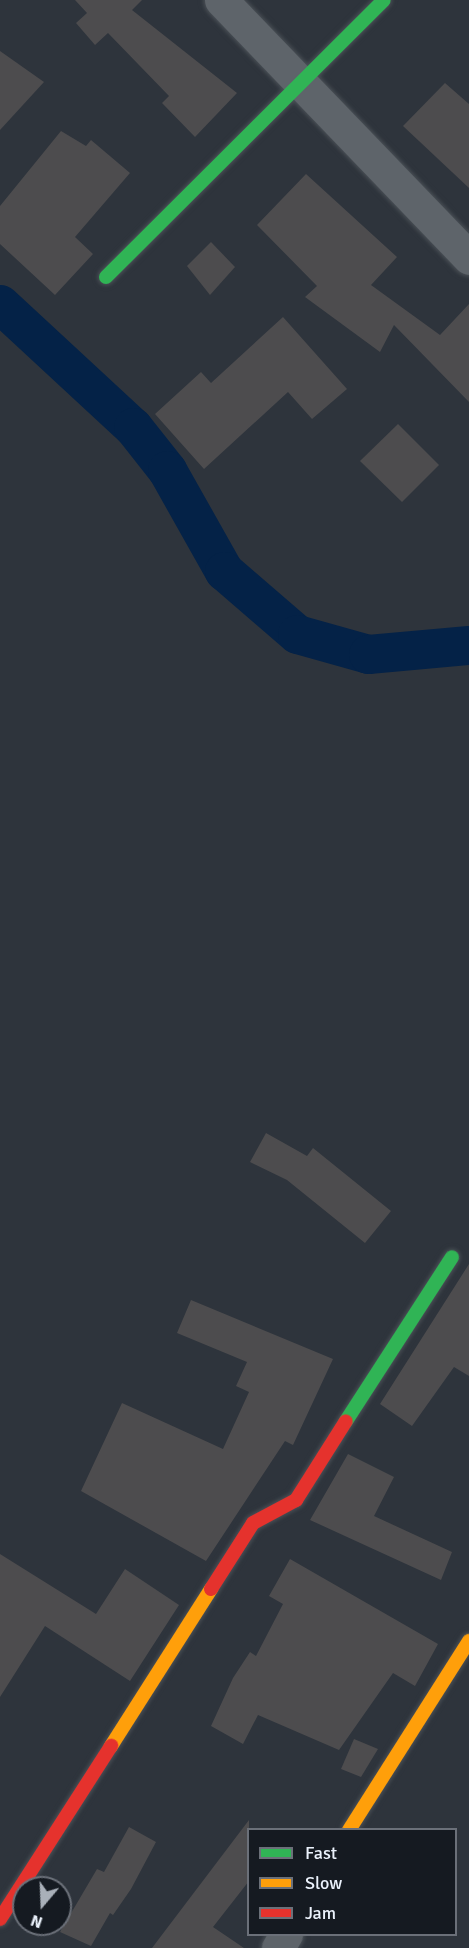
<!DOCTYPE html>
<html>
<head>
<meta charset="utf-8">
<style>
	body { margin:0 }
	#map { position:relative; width:469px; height:1948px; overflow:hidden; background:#2e343c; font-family:Signika,sans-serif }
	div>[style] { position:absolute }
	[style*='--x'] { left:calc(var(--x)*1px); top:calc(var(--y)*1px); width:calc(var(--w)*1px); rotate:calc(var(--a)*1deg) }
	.canal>* { height:39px; margin:-19.5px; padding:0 19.5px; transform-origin:19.5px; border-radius:19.5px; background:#042247 }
	.building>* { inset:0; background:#4d4c4e }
	.roads { filter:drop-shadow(0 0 2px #4a5056) drop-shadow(0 0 2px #4a5056) }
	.street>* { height:33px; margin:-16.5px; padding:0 16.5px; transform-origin:16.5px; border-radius:16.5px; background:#5e646a }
	.fast>* { height:14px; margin:-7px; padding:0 7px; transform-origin:7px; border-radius:7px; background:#30b455 }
	.slow>* { height:14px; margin:-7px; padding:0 7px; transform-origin:7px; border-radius:7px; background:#ff9f0a }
	.jam>* { height:14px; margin:-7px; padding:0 7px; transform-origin:7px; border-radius:7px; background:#e5322d }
	span { translate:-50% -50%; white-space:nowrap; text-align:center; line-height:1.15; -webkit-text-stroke:6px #151a21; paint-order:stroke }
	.legend { position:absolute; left:247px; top:1828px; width:210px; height:108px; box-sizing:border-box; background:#151a21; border:2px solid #6b7079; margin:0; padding:8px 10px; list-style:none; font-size:18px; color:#ebf2fc }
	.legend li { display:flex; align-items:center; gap:12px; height:30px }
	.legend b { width:30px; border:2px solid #6b7079 }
	.north { position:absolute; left:12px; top:1876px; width:60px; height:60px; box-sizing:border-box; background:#151a21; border:2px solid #6b7079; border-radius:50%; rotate:199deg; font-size:16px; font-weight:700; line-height:24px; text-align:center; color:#ebf2fc }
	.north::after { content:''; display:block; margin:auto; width:21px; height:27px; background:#a9b0b9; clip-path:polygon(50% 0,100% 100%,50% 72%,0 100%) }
</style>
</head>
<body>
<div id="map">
	<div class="canal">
		<div style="--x:0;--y:304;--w:181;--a:42.8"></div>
		<div style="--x:133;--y:427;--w:55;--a:51.7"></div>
		<div style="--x:167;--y:470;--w:116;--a:60.6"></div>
		<div style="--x:224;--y:571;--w:96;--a:40.8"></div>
		<div style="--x:297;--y:634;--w:74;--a:15.7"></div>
		<div style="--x:368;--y:654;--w:101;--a:-5.1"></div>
	</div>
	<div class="building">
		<div style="clip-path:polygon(75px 0,142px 0,132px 10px,237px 93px,195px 137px,162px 103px,169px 96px,108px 33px,95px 45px,76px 23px,87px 13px)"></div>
		<div style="clip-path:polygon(0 51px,44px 82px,0 130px)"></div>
		<div style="clip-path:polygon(445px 83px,469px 104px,469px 188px,403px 126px)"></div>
		<div style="clip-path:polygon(61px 131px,86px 146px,91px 140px,130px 173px,75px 237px,93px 254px,55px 295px,0 244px,0 206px)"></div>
		<div style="clip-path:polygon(306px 174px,397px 257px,371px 285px,440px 335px,469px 304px,469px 402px,394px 325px,380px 352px,305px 297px,317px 286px,257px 225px)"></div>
		<div style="clip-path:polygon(211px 242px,235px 267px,210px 295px,187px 266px)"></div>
		<div style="clip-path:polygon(283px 317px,347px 389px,312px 419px,288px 392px,204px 469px,155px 414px,201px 372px,211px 383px)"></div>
		<div style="clip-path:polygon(398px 424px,439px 465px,402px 502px,360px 461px)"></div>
		<div style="clip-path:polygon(266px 1133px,307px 1156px,313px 1148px,391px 1211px,365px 1243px,287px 1180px,250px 1162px)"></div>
		<div style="clip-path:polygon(469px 1264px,469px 1376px,454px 1367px,412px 1426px,380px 1404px)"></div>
		<div style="clip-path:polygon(191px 1300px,333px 1359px,293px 1445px,285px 1441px,206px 1561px,81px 1491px,122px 1403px,223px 1449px,249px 1392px,236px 1386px,247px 1362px,177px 1333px)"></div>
		<div style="clip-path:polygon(348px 1454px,394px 1477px,374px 1516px,452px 1552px,441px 1580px,310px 1520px)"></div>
		<div style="clip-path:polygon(0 1554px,96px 1614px,125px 1569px,179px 1605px,130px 1681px,45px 1626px,0 1697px)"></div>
		<div style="clip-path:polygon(290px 1559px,438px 1644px,415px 1686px,393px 1673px,339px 1750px,258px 1715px,243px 1744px,211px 1726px,233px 1678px,250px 1652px,256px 1656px,283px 1604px,269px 1596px)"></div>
		<div style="clip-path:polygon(354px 1739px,378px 1749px,361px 1777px,341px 1769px)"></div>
		<div style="clip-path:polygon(249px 1820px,249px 1881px,213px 1927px,244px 1948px,152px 1948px)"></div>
		<div style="clip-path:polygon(129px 1827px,156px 1842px,131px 1889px,113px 1915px,110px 1913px,91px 1946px,60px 1932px,97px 1869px,104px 1872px)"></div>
	</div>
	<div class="roads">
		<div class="street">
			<div style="--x:221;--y:0;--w:358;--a:46.1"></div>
			<div style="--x:278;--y:1948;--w:16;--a:-60"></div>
		</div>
		<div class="fast">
			<div style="--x:106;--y:277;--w:392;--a:-44.9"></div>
			<div style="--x:346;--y:1421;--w:195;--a:-57.1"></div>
		</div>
		<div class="slow">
			<div style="--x:111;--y:1746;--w:186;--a:-57.5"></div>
			<div style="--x:349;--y:1830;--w:224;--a:-57.6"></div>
		</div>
		<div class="jam">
			<div style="--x:211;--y:1589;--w:78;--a:-57.5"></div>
			<div style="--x:253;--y:1523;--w:49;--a:-28.1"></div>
			<div style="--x:296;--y:1500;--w:93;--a:-57.7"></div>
			<div style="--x:0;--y:1919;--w:206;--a:-57.3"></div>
		</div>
	</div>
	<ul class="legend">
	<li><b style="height:8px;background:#30b455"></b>Fast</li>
	<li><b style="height:8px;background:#ff9f0a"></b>Slow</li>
	<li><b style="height:8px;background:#e5322d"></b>Jam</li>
	</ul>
	<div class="north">N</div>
</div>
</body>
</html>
